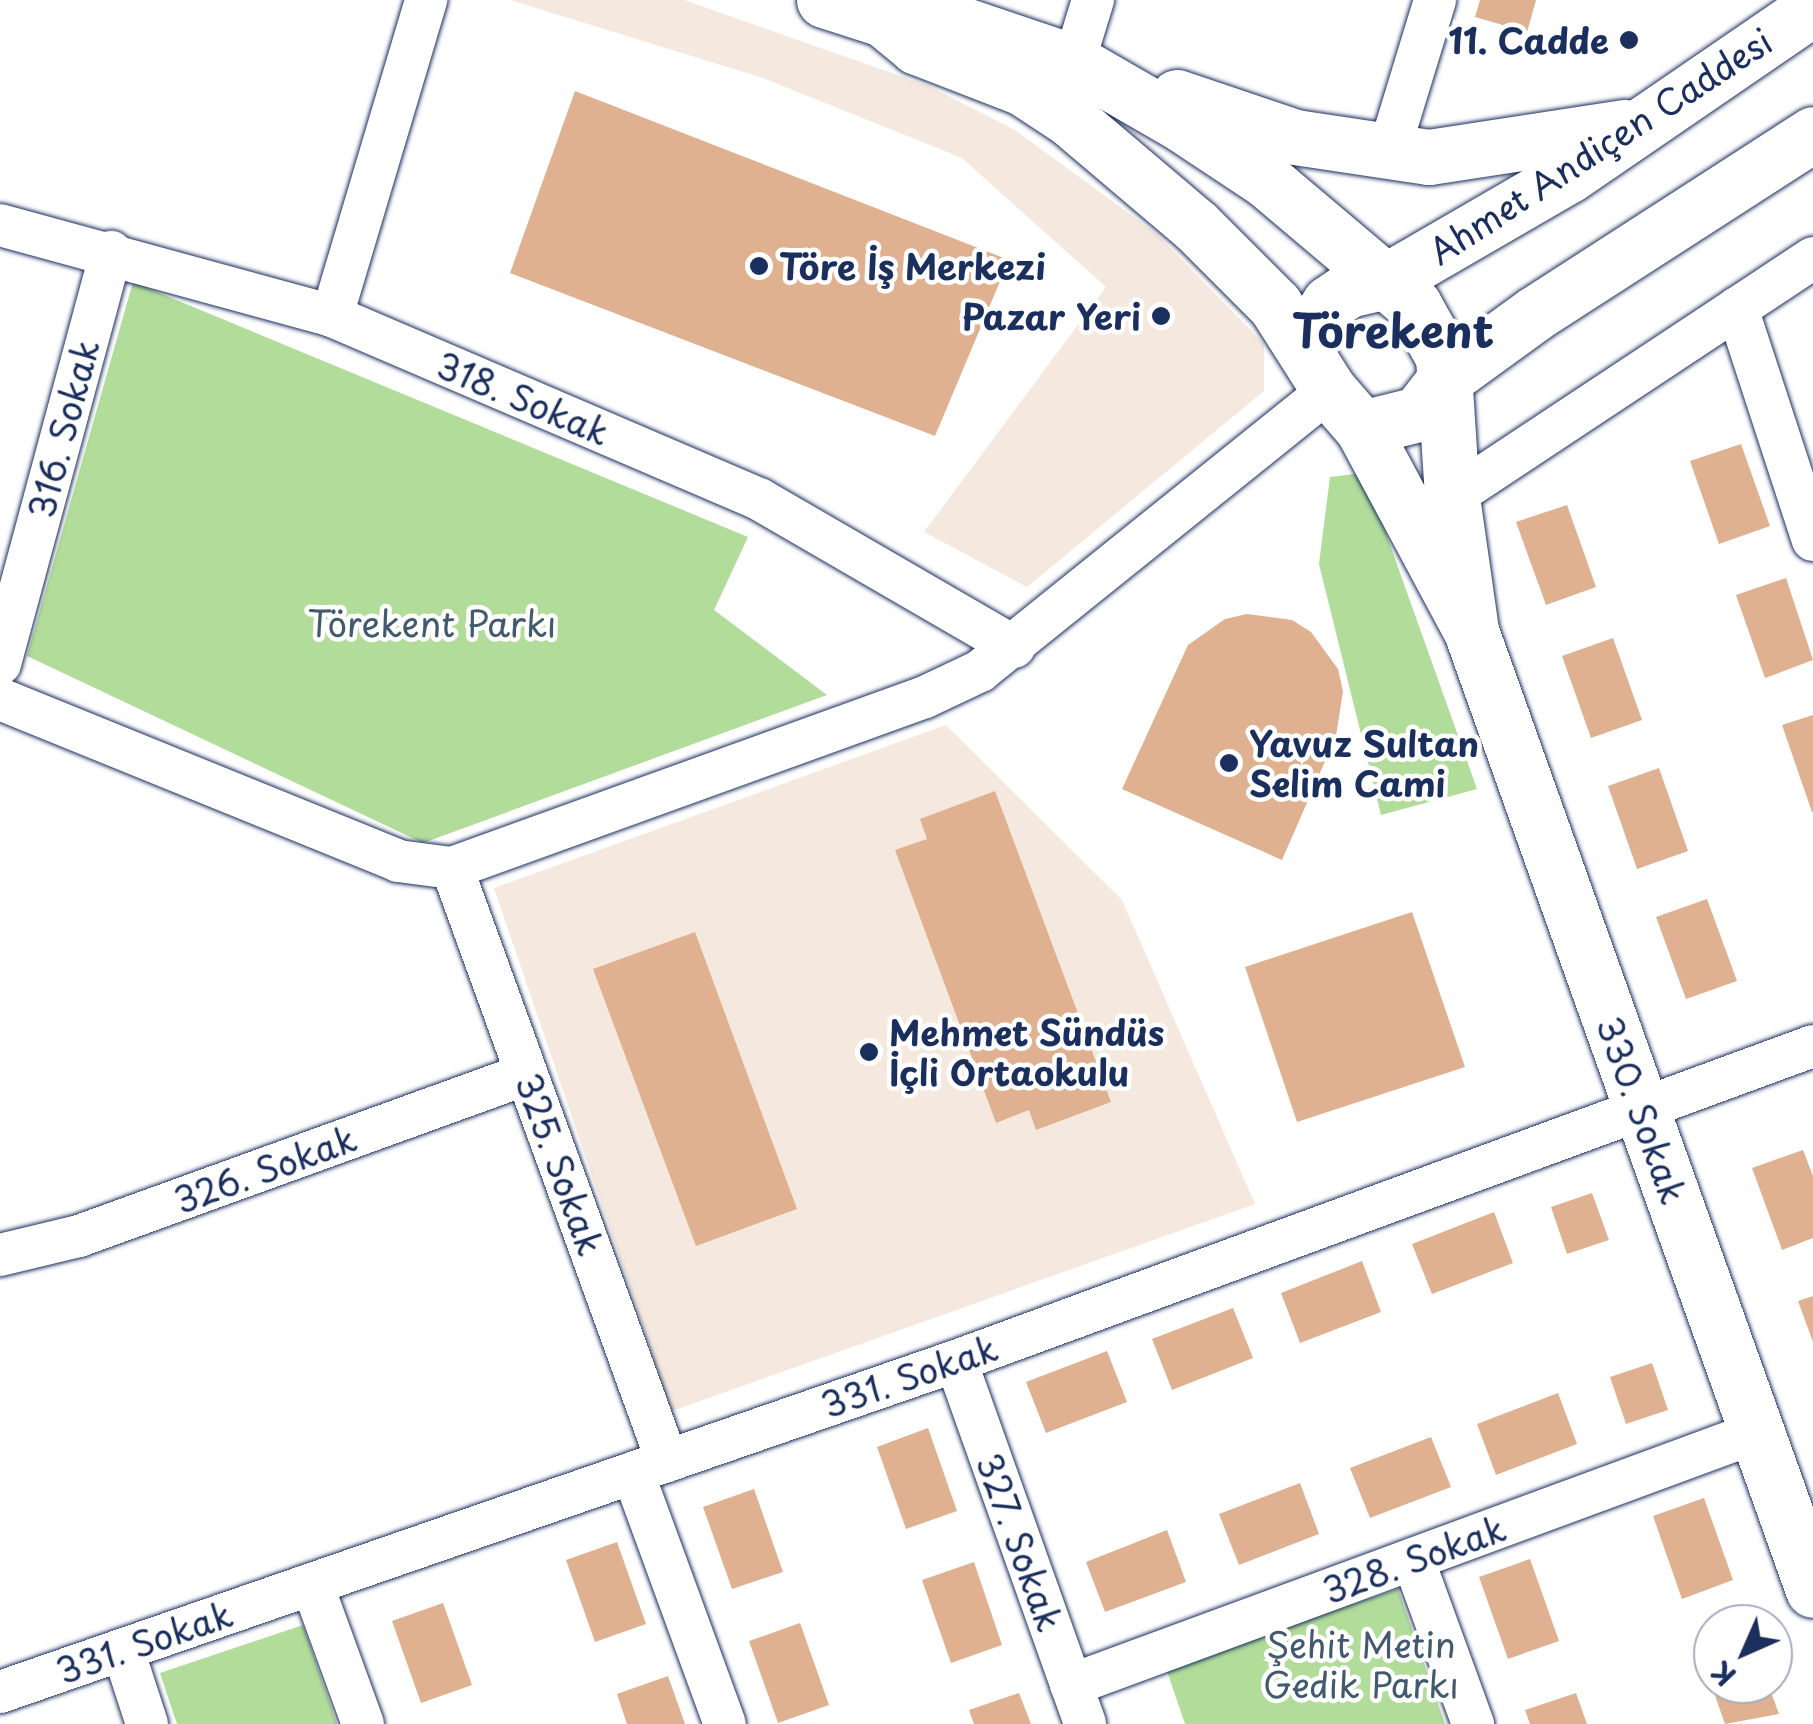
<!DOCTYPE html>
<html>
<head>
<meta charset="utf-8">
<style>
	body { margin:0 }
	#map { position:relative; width:1813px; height:1724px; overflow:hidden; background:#fff; font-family:"Playpen Sans",sans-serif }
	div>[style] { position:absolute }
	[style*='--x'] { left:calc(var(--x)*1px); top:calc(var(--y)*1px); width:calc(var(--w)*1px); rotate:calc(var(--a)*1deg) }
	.built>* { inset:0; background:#f5e8de }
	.green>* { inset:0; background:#b2dc9a }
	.building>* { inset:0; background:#dfb190 }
	.roads { filter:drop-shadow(0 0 2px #1b2f5e) drop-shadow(0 0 2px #1b2f5e) }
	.street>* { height:42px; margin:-21px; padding:0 21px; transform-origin:21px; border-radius:21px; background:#fff }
	.secondary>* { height:55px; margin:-27.5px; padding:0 27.5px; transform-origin:27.5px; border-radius:27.5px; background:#fff }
	.dots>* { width:28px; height:28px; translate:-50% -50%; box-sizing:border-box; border:5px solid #fff; border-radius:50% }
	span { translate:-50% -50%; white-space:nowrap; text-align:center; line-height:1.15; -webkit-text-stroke:9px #fff; paint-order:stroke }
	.poi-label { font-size:35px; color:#1b2f5e; font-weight:700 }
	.right { translate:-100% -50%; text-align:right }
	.left { translate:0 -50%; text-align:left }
	.street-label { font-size:35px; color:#1b2f5e }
	.park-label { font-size:35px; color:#415a6d }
	.district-label { font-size:45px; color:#1b2f5e; font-weight:700 }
	.north { position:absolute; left:1693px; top:1604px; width:100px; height:100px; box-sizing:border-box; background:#fff; border:2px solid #a4acbf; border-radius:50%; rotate:225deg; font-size:28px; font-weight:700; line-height:40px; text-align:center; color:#1b2f5e }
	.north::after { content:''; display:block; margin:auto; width:35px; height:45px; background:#1b2f5e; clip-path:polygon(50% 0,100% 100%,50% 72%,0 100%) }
</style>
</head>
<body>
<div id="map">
	<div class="built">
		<div style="clip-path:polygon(510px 0,684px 0,929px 86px,1015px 130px,1157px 234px,1264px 344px,1264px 391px,1027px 587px,924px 532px,1106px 287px,962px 158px,763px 78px)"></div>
		<div style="clip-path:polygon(946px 725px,1122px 900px,1255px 1204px,672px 1411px,494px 888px)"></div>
	</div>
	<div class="green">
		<div style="clip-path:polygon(133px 282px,748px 537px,714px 610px,827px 695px,423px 843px,27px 656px)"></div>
		<div style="clip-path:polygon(1370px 472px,1383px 525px,1477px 789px,1381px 815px,1319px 564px,1330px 477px)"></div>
		<div style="clip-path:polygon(1398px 1589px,1445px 1724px,1185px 1724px,1166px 1668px)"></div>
		<div style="clip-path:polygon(303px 1625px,337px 1724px,177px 1724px,160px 1673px)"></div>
	</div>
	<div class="building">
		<div style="clip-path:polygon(1480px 0,1536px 0,1527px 32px,1475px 17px)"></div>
		<div style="clip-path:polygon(575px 91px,1009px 260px,935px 436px,510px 273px)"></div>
		<div style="clip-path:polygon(1741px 444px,1770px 526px,1719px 544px,1690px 461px)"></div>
		<div style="clip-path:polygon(1567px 505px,1596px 587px,1546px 605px,1516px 522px)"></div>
		<div style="clip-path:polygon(1786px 578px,1813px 660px,1765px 678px,1736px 595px)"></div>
		<div style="clip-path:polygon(1247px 614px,1292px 620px,1311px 632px,1338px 669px,1343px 691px,1336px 736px,1282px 860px,1122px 789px,1188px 645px,1225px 619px)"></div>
		<div style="clip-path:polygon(1613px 638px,1642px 720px,1591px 738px,1562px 656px)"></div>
		<div style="clip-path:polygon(1813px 715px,1813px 812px,1812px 812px,1782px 725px)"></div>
		<div style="clip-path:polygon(1659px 768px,1688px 851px,1637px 869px,1608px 786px)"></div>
		<div style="clip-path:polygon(995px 791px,1111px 1102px,1036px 1130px,1029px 1110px,996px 1123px,895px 850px,927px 839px,920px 819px)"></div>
		<div style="clip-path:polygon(1707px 899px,1737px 981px,1686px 999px,1656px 917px)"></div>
		<div style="clip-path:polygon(1412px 912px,1465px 1067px,1297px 1122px,1245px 967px)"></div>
		<div style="clip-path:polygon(695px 932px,797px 1209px,696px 1246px,593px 969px)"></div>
		<div style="clip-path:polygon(1803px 1150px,1813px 1176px,1813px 1238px,1782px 1250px,1752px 1168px)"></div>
		<div style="clip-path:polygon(1592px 1193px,1609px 1240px,1567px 1254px,1551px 1207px)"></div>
		<div style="clip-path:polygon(1494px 1212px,1513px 1263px,1432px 1294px,1412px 1244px)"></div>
		<div style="clip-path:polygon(1362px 1261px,1381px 1312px,1300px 1343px,1281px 1293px)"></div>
		<div style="clip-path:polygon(1813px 1296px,1813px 1342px,1798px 1301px)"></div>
		<div style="clip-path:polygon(1233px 1308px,1253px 1358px,1172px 1390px,1152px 1339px)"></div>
		<div style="clip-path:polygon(1107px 1351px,1127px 1402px,1046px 1433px,1026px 1382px)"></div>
		<div style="clip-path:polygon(1652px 1363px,1668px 1410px,1626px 1424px,1610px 1377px)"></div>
		<div style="clip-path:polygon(1558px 1393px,1577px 1444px,1496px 1475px,1477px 1424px)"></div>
		<div style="clip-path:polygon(928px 1428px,957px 1511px,906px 1529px,877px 1447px)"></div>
		<div style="clip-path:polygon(1431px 1437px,1451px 1487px,1370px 1518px,1350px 1468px)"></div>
		<div style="clip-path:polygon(1300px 1483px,1319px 1534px,1239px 1565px,1219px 1514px)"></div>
		<div style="clip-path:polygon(754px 1489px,783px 1572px,732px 1589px,703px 1507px)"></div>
		<div style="clip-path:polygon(1704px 1498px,1733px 1580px,1682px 1599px,1653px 1516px)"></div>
		<div style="clip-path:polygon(1167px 1530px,1186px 1582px,1105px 1612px,1086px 1562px)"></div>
		<div style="clip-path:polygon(617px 1542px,646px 1624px,595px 1642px,566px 1560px)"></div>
		<div style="clip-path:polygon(1530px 1559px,1559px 1641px,1508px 1659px,1479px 1577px)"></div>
		<div style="clip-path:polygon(974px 1562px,1002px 1645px,951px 1663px,922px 1580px)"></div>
		<div style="clip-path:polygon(443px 1603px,472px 1685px,421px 1703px,392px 1621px)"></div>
		<div style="clip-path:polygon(800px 1623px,829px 1705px,778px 1723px,749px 1641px)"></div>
		<div style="clip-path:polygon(1713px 1645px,1713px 1684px,1768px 1684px,1779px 1714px,1725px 1724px,1699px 1650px)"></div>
		<div style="clip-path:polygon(668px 1676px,685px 1724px,627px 1724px,617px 1694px)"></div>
		<div style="clip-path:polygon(1019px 1693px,1031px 1724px,974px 1724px,969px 1710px)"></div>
		<div style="clip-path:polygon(1576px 1693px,1587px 1724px,1530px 1724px,1525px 1710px)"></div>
	</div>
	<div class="roads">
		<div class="street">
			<div style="--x:1074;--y:62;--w:65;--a:-73"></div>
			<div style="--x:1388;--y:154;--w:161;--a:-73"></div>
			<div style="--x:0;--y:225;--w:344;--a:15.3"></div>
			<div style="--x:332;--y:316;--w:465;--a:23.2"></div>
			<div style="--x:759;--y:499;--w:295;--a:30.1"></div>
			<div style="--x:1737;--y:308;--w:244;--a:71.9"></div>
			<div style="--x:332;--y:316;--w:330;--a:-73.4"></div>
			<div style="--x:1452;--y:497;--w:433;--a:-33.5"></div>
			<div style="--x:0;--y:664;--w:427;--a:-74.9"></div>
			<div style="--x:0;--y:699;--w:430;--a:22.1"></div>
			<div style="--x:398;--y:861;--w:54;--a:7.4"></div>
			<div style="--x:452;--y:868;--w:503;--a:-19.88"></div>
			<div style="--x:925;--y:697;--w:61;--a:-25.3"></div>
			<div style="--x:980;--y:671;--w:448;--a:-38.8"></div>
			<div style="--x:452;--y:868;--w:631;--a:70.07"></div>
			<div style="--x:0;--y:1255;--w:81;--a:-13.5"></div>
			<div style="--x:79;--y:1236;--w:476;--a:-19.9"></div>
			<div style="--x:956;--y:1361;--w:385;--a:70.4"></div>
			<div style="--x:633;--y:1473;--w:267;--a:69.9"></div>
			<div style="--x:1413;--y:1559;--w:176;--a:70"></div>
			<div style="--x:312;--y:1584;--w:149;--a:70"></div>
			<div style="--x:123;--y:1650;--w:78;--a:72"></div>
			<div style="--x:1071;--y:1685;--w:731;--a:-20.24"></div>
			<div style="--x:0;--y:1692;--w:1012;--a:-19.1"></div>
			<div style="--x:956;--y:1361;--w:913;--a:-20.18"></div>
		</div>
		<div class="secondary">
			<div style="--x:824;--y:0;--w:62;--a:17.9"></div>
			<div style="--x:926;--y:12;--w:156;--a:18.7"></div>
			<div style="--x:1074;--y:62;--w:126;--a:30"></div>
			<div style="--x:1183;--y:125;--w:100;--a:33.5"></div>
			<div style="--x:1266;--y:180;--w:194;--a:40.2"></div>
			<div style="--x:1414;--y:305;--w:60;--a:60.9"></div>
			<div style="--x:1443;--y:357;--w:140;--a:86.3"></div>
			<div style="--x:1452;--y:497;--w:135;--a:81.9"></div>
			<div style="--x:1471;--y:631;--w:230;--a:-118.2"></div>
			<div style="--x:1362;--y:428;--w:50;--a:-131"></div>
			<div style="--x:1329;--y:390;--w:101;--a:-122.4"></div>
			<div style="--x:1275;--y:305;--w:112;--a:-135"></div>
			<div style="--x:1196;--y:226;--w:165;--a:-139.7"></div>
			<div style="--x:1070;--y:119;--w:56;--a:-146.6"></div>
			<div style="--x:1023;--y:88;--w:114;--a:-158.9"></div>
			<div style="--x:917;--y:47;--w:44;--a:-140.5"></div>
			<div style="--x:883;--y:19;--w:44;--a:-9.2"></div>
			<div style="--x:1177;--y:97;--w:125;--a:18.7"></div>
			<div style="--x:1295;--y:137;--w:135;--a:8.5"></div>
			<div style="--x:1429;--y:157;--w:198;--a:-8.7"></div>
			<div style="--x:1303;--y:344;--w:49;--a:-57.6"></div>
			<div style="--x:1329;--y:303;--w:23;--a:-34"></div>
			<div style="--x:1348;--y:290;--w:39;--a:-13"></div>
			<div style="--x:1386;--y:281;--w:211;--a:-30.1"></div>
			<div style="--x:1569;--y:175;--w:296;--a:-34.4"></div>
			<div style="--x:1362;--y:428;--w:58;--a:-14"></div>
			<div style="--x:1418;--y:414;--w:46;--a:-52.1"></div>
			<div style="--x:1446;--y:378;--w:109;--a:-36"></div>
			<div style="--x:1534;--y:314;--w:332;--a:-32.8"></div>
			<div style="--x:1471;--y:631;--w:1018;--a:70.37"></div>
		</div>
	</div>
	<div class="dots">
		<div style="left:1629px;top:40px;background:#1b2f5e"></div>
		<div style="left:759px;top:266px;background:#1b2f5e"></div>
		<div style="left:1161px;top:316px;background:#1b2f5e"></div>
		<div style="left:1229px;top:763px;background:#1b2f5e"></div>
		<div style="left:869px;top:1052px;background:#1b2f5e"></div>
	</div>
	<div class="poi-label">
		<span class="right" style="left:1609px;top:40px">11. Cadde</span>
		<span class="left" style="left:779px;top:266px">Töre İş Merkezi</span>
		<span class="right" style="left:1141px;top:316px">Pazar Yeri</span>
		<span class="left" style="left:1249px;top:763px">Yavuz Sultan<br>Selim Cami</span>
		<span class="left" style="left:889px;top:1052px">Mehmet Sündüs<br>İçli Ortaokulu</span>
	</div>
	<div class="street-label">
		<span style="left:1600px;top:146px;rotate:-33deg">Ahmet Andiçen Caddesi</span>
		<span style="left:523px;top:398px;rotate:23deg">318. Sokak</span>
		<span style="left:63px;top:429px;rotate:-75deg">316. Sokak</span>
		<span style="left:1642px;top:1110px;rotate:70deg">330. Sokak</span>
		<span style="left:560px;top:1164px;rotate:70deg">325. Sokak</span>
		<span style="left:265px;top:1169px;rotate:-20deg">326. Sokak</span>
		<span style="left:909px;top:1376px;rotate:-19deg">331. Sokak</span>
		<span style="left:1020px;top:1542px;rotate:70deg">327. Sokak</span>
		<span style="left:1414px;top:1559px;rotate:-20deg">328. Sokak</span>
		<span style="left:144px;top:1642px;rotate:-19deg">331. Sokak</span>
	</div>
	<div class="park-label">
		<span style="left:432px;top:623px">Törekent Parkı</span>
		<span style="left:1361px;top:1664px">Şehit Metin<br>Gedik Parkı</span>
	</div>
	<div class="district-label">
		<span style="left:1393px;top:330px">Törekent</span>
	</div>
	<div class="north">K</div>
</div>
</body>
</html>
